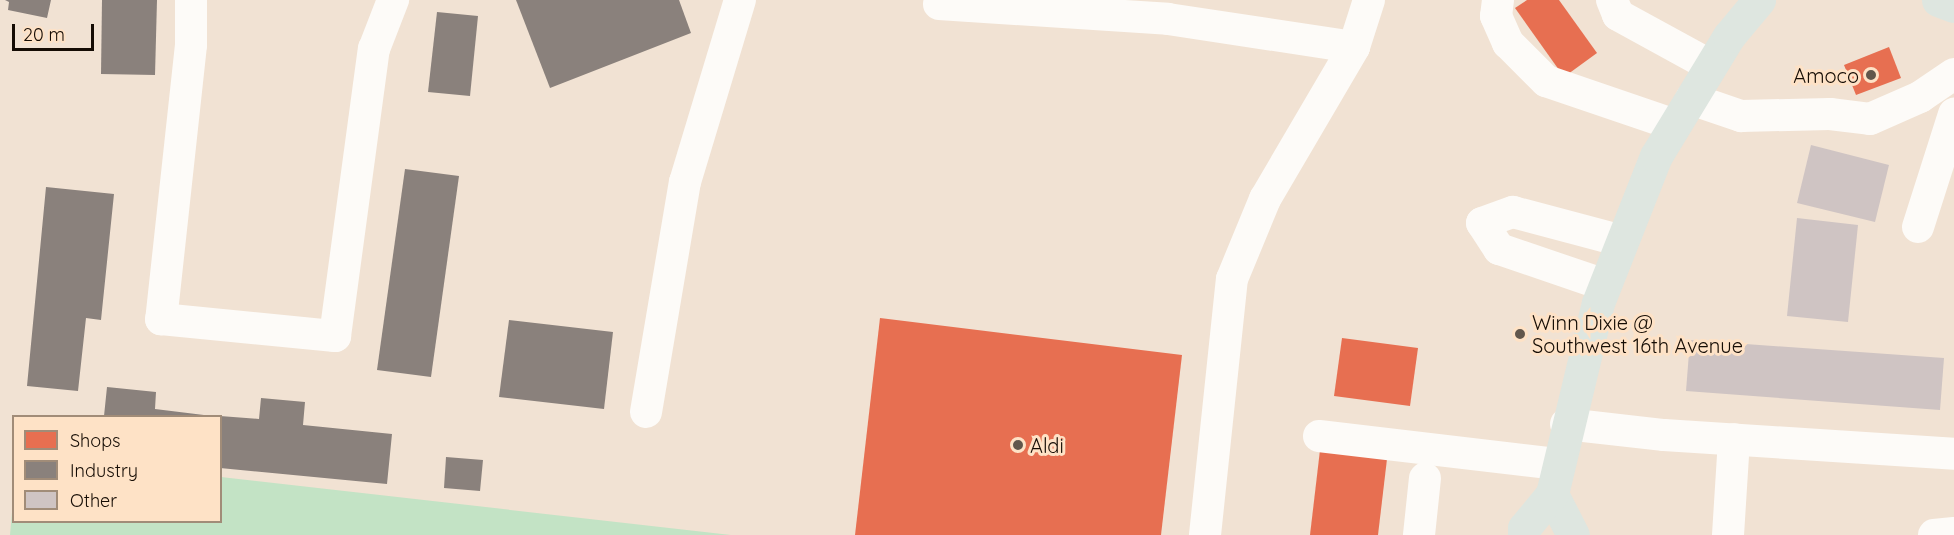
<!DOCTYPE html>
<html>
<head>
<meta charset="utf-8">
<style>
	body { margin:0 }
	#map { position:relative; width:1954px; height:535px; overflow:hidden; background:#f1e2d3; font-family:Quicksand,sans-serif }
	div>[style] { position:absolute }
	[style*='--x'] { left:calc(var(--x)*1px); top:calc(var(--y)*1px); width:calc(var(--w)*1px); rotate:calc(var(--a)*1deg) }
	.green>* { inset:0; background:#c3e3c5 }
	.shops>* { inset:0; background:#e76f51 }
	.industry>* { inset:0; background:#8a817c }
	.building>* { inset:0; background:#cfc4c3 }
	.minor>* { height:32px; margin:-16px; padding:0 16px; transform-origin:16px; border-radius:16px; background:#fdfbf8 }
	.major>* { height:33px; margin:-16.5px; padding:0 16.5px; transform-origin:16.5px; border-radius:16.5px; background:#dee6e0 }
	.dots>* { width:16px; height:16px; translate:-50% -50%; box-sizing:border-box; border:3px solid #fee2c6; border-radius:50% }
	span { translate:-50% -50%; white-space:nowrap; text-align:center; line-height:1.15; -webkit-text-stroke:6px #fee2c6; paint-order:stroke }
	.poi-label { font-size:20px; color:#150c04 }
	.right { translate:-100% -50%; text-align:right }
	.left { translate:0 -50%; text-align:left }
	.legend { position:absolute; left:12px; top:415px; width:210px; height:108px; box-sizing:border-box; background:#fee2c6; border:2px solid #a18c78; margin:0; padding:8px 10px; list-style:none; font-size:18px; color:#150c04 }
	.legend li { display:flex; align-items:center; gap:12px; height:30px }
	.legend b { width:30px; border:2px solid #a18c78 }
	.scale { position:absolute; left:12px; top:24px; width:82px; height:27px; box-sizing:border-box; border:3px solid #150c04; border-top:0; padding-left:8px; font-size:18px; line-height:21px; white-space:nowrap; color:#150c04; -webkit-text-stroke:4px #fee2c6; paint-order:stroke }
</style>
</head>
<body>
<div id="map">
	<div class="green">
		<div style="clip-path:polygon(221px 477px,731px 535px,10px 535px,13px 501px,14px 522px,220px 522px)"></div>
	</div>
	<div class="shops">
		<div style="clip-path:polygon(1527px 0,1559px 0,1597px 53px,1564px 77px,1515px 8px)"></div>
		<div style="clip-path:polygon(1889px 47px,1901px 78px,1856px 95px,1844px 65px)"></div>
		<div style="clip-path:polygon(880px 318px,1182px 355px,1161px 535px,855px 535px)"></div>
		<div style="clip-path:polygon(1342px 338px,1418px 348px,1410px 406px,1334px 396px)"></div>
		<div style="clip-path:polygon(1320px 450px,1387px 459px,1378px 535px,1310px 535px)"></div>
	</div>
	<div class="industry">
		<div style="clip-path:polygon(5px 0,51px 0,47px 18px,8px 10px,9px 2px)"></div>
		<div style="clip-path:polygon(102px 0,157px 0,155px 75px,101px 74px)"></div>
		<div style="clip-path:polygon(516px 0,679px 0,691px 33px,550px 88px)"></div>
		<div style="clip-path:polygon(437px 12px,478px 16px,470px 96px,428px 92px)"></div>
		<div style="clip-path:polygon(405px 169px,459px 176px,431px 377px,377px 370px)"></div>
		<div style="clip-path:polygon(46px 187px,114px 194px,101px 320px,86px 318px,78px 391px,27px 386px)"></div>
		<div style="clip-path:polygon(509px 320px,613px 332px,604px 409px,499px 397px)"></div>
		<div style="clip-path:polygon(107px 387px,156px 392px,155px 409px,212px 416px,104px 416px)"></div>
		<div style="clip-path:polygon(261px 398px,305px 402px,303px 425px,392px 434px,387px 484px,220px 468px,220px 416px,259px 419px)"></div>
		<div style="clip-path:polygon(446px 457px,483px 460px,480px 491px,444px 488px)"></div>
	</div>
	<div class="building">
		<div style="clip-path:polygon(1811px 145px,1889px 165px,1875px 222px,1797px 203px)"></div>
		<div style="clip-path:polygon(1797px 218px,1858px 225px,1848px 322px,1787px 316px)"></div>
		<div style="clip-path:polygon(1690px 340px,1944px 358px,1940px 410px,1686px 391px)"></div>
	</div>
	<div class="minor">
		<div style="--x:191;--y:0;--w:45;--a:90"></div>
		<div style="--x:191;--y:45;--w:276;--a:96.2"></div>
		<div style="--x:161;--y:319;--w:175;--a:5.6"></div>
		<div style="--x:335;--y:336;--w:290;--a:-82.3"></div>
		<div style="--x:374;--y:49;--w:53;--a:-68.8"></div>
		<div style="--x:1498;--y:0;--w:16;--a:97"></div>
		<div style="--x:1496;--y:16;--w:30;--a:66"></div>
		<div style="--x:1508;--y:43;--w:54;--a:45"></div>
		<div style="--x:1546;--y:81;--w:136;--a:18.8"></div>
		<div style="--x:1612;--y:0;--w:16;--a:68"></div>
		<div style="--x:1618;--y:15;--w:106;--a:28.7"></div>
		<div style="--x:939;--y:4;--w:229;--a:3.7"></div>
		<div style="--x:1168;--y:19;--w:188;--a:8.6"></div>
		<div style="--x:1691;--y:99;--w:53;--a:18.8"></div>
		<div style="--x:1741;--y:116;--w:89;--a:-1.3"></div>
		<div style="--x:1830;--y:114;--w:40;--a:7.1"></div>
		<div style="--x:1870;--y:119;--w:55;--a:-23.7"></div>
		<div style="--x:1920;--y:97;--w:41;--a:-34.1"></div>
		<div style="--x:1918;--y:227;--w:119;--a:-72.3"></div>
		<div style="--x:1605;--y:285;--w:112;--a:-161.2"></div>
		<div style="--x:1499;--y:249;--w:31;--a:-123"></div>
		<div style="--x:1482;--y:223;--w:33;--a:-20"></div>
		<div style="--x:1513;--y:212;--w:113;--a:14.9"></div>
		<div style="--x:646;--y:412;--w:233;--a:-80.4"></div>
		<div style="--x:685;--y:182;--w:190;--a:-73.2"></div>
		<div style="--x:1566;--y:424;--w:99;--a:6.4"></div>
		<div style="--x:1664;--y:435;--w:291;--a:3.7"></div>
		<div style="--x:1319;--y:436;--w:241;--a:6.7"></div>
		<div style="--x:1205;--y:535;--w:257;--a:-84"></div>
		<div style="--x:1232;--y:279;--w:87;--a:-67.6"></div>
		<div style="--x:1265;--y:199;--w:176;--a:-59.6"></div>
		<div style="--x:1354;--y:47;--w:49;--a:-72.3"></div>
		<div style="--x:1419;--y:535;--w:57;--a:-84"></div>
		<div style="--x:1728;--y:535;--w:96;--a:-86.4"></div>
		<div style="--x:1934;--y:535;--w:20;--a:-6"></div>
	</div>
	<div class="major">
		<div style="--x:1938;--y:0;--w:17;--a:21"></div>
		<div style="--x:1552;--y:494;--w:46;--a:62.9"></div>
		<div style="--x:1524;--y:535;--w:7;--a:-90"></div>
		<div style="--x:1524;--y:528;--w:44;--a:-50.5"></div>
		<div style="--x:1552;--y:494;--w:196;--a:-76.5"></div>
		<div style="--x:1598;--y:303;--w:158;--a:-68.5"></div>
		<div style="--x:1656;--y:156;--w:140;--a:-58.7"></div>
		<div style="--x:1729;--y:36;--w:47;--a:-50.2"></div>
	</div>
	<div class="dots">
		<div style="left:1871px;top:75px;background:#62574c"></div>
		<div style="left:1520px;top:334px;background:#62574c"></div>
		<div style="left:1018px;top:445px;background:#62574c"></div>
	</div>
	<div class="poi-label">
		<span class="right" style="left:1859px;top:75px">Amoco</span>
		<span class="left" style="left:1532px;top:334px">Winn Dixie @<br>Southwest 16th Avenue</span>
		<span class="left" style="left:1030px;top:445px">Aldi</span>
	</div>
	<ul class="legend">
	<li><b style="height:16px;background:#e76f51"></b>Shops</li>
	<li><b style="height:16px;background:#8a817c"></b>Industry</li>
	<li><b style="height:16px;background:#cfc4c3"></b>Other</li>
	</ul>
	<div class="scale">20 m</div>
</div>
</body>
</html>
